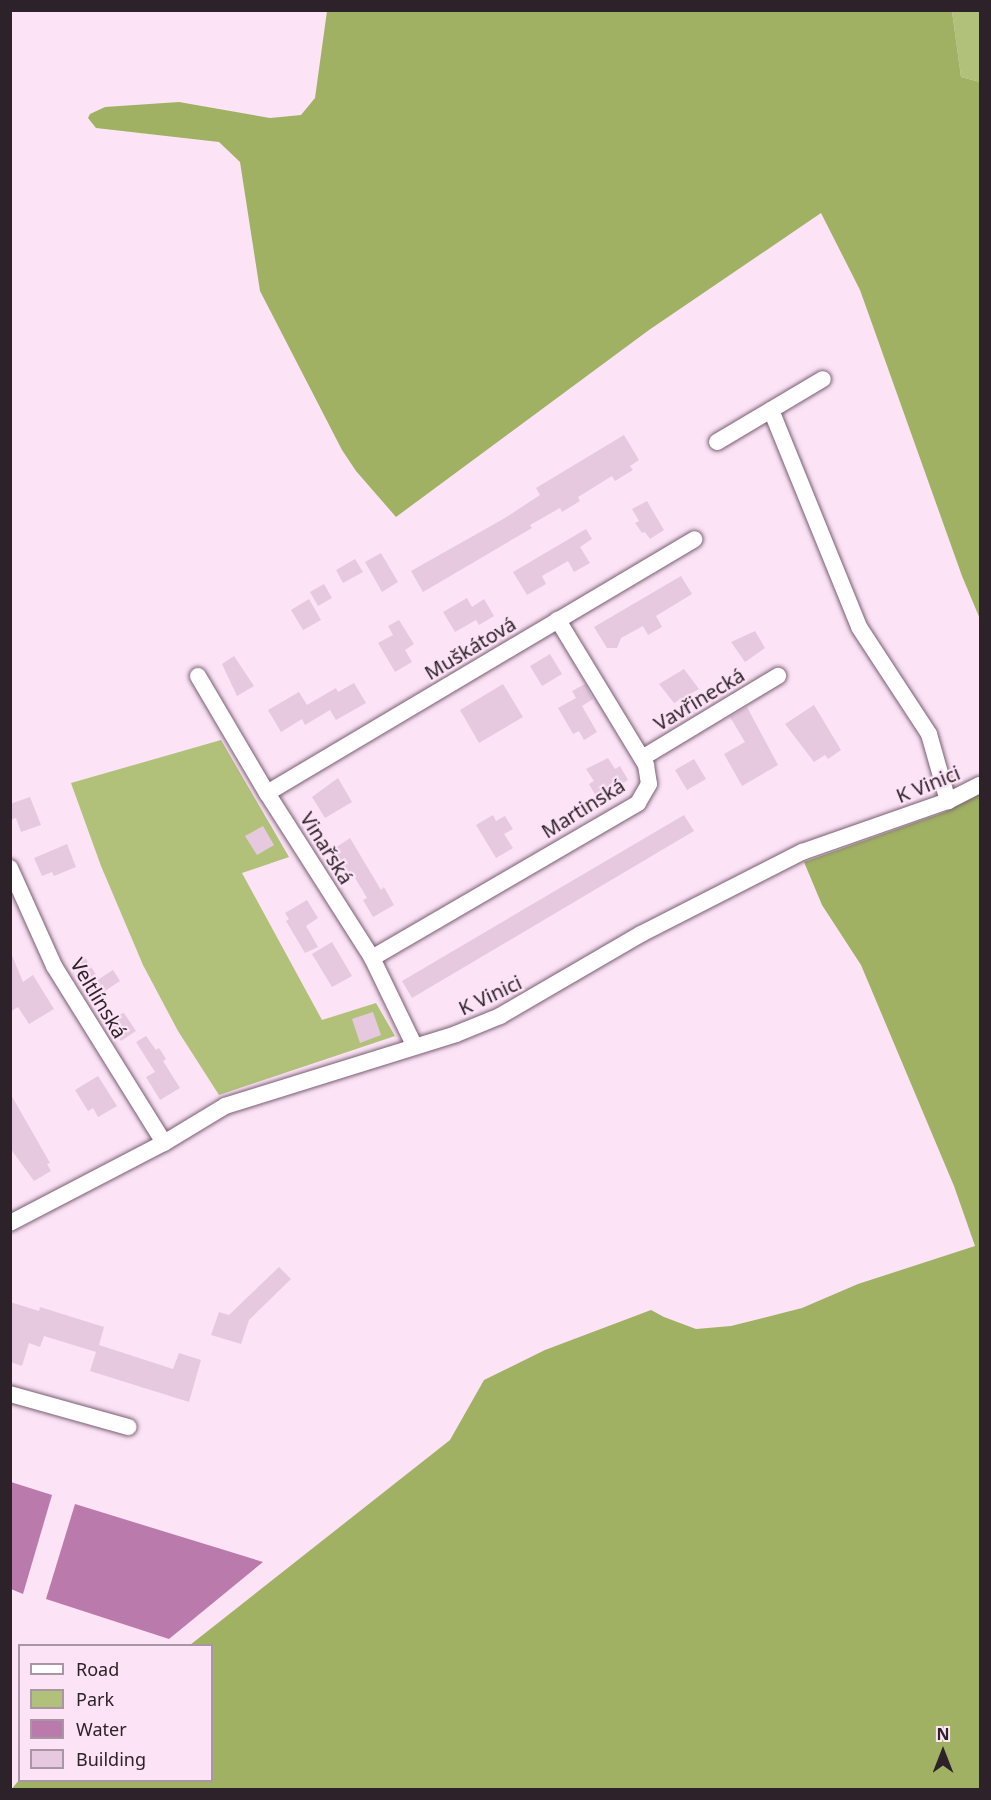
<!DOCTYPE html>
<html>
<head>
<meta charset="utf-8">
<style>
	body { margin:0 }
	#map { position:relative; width:991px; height:1800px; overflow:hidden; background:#fce3f6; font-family:"Noto Sans",sans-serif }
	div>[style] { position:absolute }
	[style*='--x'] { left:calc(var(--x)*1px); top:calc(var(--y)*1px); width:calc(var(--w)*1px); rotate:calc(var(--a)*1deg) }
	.green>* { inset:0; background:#b2c17a }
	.forest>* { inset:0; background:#a1b164 }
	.water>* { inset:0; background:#ba7bac }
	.building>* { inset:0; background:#e7c9df }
	.roads { filter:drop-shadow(0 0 2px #795e72) drop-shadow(0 0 2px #795e72) }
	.minor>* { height:16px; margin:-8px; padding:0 8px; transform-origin:8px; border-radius:8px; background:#fff }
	span { translate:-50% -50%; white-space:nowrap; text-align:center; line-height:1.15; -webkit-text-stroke:4.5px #fce3f6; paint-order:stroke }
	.street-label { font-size:20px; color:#2d222a }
	.frame { position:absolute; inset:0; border:12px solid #2d222a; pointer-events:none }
	.legend { position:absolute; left:18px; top:1644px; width:195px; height:138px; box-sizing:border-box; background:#fce3f6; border:2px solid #a996a4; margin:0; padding:8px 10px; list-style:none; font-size:18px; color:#2d222a }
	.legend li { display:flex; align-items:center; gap:12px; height:30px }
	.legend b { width:30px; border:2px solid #a996a4 }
	.north { position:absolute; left:913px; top:1722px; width:60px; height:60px; -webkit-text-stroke:4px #fce3f6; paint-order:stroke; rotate:0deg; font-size:16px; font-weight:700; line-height:24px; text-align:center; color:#2d222a }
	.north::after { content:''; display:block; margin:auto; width:21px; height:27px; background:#2d222a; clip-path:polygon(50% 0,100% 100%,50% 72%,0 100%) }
</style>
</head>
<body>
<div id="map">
	<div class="green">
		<div style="clip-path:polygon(952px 11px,980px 11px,980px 82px,961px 77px)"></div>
		<div style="clip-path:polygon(221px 740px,289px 857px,242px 873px,322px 1020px,376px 1003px,395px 1036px,219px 1095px,178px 1031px,143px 965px,101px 866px,71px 783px)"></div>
	</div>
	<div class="forest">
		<div style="clip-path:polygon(327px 11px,952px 11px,961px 77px,980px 82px,980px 619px,962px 576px,860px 290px,821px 213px,649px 330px,396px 517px,356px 471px,342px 450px,260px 291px,240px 162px,219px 142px,96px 128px,88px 118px,90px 114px,105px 107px,179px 102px,270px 118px,301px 115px,315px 98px)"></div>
		<div style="clip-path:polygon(980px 794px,980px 1789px,11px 1790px,19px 1780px,212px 1780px,212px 1646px,190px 1645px,450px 1440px,484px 1380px,545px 1350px,651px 1310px,664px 1317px,696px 1329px,731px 1326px,802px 1308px,858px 1284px,975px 1246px,954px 1186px,861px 965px,822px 905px,804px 862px,945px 812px)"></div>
	</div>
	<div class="water">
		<div style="clip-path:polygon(11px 1482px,52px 1495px,23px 1594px,11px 1589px)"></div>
		<div style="clip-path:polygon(75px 1504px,263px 1562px,169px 1639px,46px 1599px)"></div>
	</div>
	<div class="building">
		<div style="clip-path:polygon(624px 435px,639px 460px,630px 466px,633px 470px,615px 481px,612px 476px,578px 497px,580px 501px,562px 512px,560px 508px,530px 525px,532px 528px,423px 592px,411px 571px,505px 518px,540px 495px,536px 488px)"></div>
		<div style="clip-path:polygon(647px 501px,664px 530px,650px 539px,645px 532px,642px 533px,635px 523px,639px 521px,632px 509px)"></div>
		<div style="clip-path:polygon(586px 529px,592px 539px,580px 547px,590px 563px,574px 572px,568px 561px,542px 576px,546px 584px,527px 595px,513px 572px)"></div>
		<div style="clip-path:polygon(381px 553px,398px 582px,382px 592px,365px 562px)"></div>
		<div style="clip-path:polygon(355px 559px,363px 572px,343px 583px,336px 570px)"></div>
		<div style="clip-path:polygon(681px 576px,692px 594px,656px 616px,662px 627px,648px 635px,643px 626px,621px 638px,617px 648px,607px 648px,594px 627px)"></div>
		<div style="clip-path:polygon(324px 584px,332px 598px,318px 606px,310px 592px)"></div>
		<div style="clip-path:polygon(467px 598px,472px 607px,484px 599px,494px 616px,479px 625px,476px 620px,455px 632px,443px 612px)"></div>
		<div style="clip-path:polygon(309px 599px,321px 620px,303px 630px,291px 610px)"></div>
		<div style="clip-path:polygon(399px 620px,414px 644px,405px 650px,412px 662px,395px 672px,378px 643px,393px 635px,388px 626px)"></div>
		<div style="clip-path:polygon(755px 631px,765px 648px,745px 662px,731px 642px)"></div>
		<div style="clip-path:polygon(550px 654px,562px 674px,542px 686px,530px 666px)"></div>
		<div style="clip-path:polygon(234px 656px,254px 686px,237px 696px,222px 664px)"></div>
		<div style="clip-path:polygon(684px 669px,699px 689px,674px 703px,659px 684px)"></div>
		<div style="clip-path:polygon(354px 683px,366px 703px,336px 720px,330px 710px,305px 725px,302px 719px,281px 732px,268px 710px,299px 692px,307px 705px,336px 688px,338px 692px)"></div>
		<div style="clip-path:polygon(503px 684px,523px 717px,479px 743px,460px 710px)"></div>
		<div style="clip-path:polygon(585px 684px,593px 699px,582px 706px,597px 732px,584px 740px,579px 731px,573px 734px,558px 708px,576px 698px,572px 691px)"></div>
		<div style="clip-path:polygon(814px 705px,841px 750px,828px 759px,825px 755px,814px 762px,785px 724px)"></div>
		<div style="clip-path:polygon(747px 707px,778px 765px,742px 786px,724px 754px,745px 742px,730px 717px)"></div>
		<div style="clip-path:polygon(608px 758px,615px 769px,620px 766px,628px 780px,597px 798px,589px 784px,594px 781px,586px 769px)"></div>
		<div style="clip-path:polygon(694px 759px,706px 779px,687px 790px,675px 770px)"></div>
		<div style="clip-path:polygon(338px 778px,352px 802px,325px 818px,312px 797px)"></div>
		<div style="clip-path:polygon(30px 797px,41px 825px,21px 832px,16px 818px,10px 820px,10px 804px)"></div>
		<div style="clip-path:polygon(493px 815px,496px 821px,505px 816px,513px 829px,504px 834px,513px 848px,496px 858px,476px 825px)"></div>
		<div style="clip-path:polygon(684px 815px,694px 831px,412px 998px,402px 981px)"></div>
		<div style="clip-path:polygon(263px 826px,274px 845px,257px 855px,245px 836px)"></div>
		<div style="clip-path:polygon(350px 838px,381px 890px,384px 887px,394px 905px,373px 917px,363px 900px,367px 898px,351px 871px,347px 873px,332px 850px)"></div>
		<div style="clip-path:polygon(67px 844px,76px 867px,54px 876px,52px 872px,42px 876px,34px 858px)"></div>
		<div style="clip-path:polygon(307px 900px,318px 918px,306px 926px,318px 947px,305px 953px,286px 921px,289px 919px,285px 913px)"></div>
		<div style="clip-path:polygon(332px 942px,352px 976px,332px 987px,312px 954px)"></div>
		<div style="clip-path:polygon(11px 953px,23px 982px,33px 975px,54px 1009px,29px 1024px,18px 1007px,10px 1012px)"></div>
		<div style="clip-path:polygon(84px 956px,99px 979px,113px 970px,120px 981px,94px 998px,72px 964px)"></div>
		<div style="clip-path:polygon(373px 1012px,381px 1035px,360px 1043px,352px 1019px)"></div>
		<div style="clip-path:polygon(124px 1013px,136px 1031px,121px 1041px,107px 1019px)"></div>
		<div style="clip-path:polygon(146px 1036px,156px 1050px,159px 1048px,166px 1059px,163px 1061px,180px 1088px,160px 1100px,146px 1077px,155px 1072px,136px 1042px)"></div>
		<div style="clip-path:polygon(98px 1076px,117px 1106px,98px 1117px,93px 1108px,88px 1111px,75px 1090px)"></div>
		<div style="clip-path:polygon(10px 1093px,50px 1163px,47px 1164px,51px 1171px,34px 1181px,10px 1148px)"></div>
		<div style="clip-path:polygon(279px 1267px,291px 1279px,249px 1320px,241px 1344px,211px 1335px,219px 1312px,229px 1315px)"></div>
		<div style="clip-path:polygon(10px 1302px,39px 1311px,40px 1307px,104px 1327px,99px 1345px,173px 1369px,179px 1353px,201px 1360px,189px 1402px,90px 1371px,96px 1352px,44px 1336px,40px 1347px,29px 1343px,22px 1366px,10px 1362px)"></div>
	</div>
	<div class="roads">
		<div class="minor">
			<div style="--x:771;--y:410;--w:234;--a:67.9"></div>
			<div style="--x:859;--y:627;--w:128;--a:56.8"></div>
			<div style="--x:929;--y:734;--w:70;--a:74.2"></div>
			<div style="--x:717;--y:442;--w:123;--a:-30.7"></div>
			<div style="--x:198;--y:676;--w:136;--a:59.5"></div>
			<div style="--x:267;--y:793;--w:196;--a:57.5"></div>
			<div style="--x:372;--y:958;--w:97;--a:64.2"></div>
			<div style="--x:642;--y:758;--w:159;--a:-31.1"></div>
			<div style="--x:267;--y:793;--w:497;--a:-30.7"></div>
			<div style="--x:10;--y:868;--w:107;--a:65.8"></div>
			<div style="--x:54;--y:966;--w:208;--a:58.1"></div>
			<div style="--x:372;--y:958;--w:308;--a:-30.2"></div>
			<div style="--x:638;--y:803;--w:22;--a:-60"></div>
			<div style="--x:649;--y:784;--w:19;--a:-99"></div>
			<div style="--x:646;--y:765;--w:170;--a:-121.3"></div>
			<div style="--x:10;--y:1223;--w:174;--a:-27.5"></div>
			<div style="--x:164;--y:1143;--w:71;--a:-31.2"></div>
			<div style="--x:225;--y:1106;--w:242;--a:-17.3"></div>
			<div style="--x:456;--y:1034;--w:48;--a:-22.2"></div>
			<div style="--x:500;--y:1016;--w:163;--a:-30.2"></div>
			<div style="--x:641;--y:934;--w:181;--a:-27"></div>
			<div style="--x:802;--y:852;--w:155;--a:-19.3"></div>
			<div style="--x:948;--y:801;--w:36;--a:-27"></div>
			<div style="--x:10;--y:1394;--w:123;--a:15.6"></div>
		</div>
	</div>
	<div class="street-label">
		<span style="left:470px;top:648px;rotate:-31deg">Muškátová</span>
		<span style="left:699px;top:699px;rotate:-31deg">Vavřinecká</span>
		<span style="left:928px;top:784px;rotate:-22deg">K Vinici</span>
		<span style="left:583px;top:808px;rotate:-32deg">Martinská</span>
		<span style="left:327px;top:848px;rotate:58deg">Vinařská</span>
		<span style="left:490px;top:995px;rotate:-25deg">K Vinici</span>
		<span style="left:99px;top:998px;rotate:59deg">Veltlínská</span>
	</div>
	<div class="frame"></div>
	<ul class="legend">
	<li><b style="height:8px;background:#fff"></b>Road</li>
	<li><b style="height:16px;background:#b2c17a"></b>Park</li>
	<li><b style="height:16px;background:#ba7bac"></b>Water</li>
	<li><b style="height:16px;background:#e7c9df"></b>Building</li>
	</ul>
	<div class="north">N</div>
</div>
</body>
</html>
